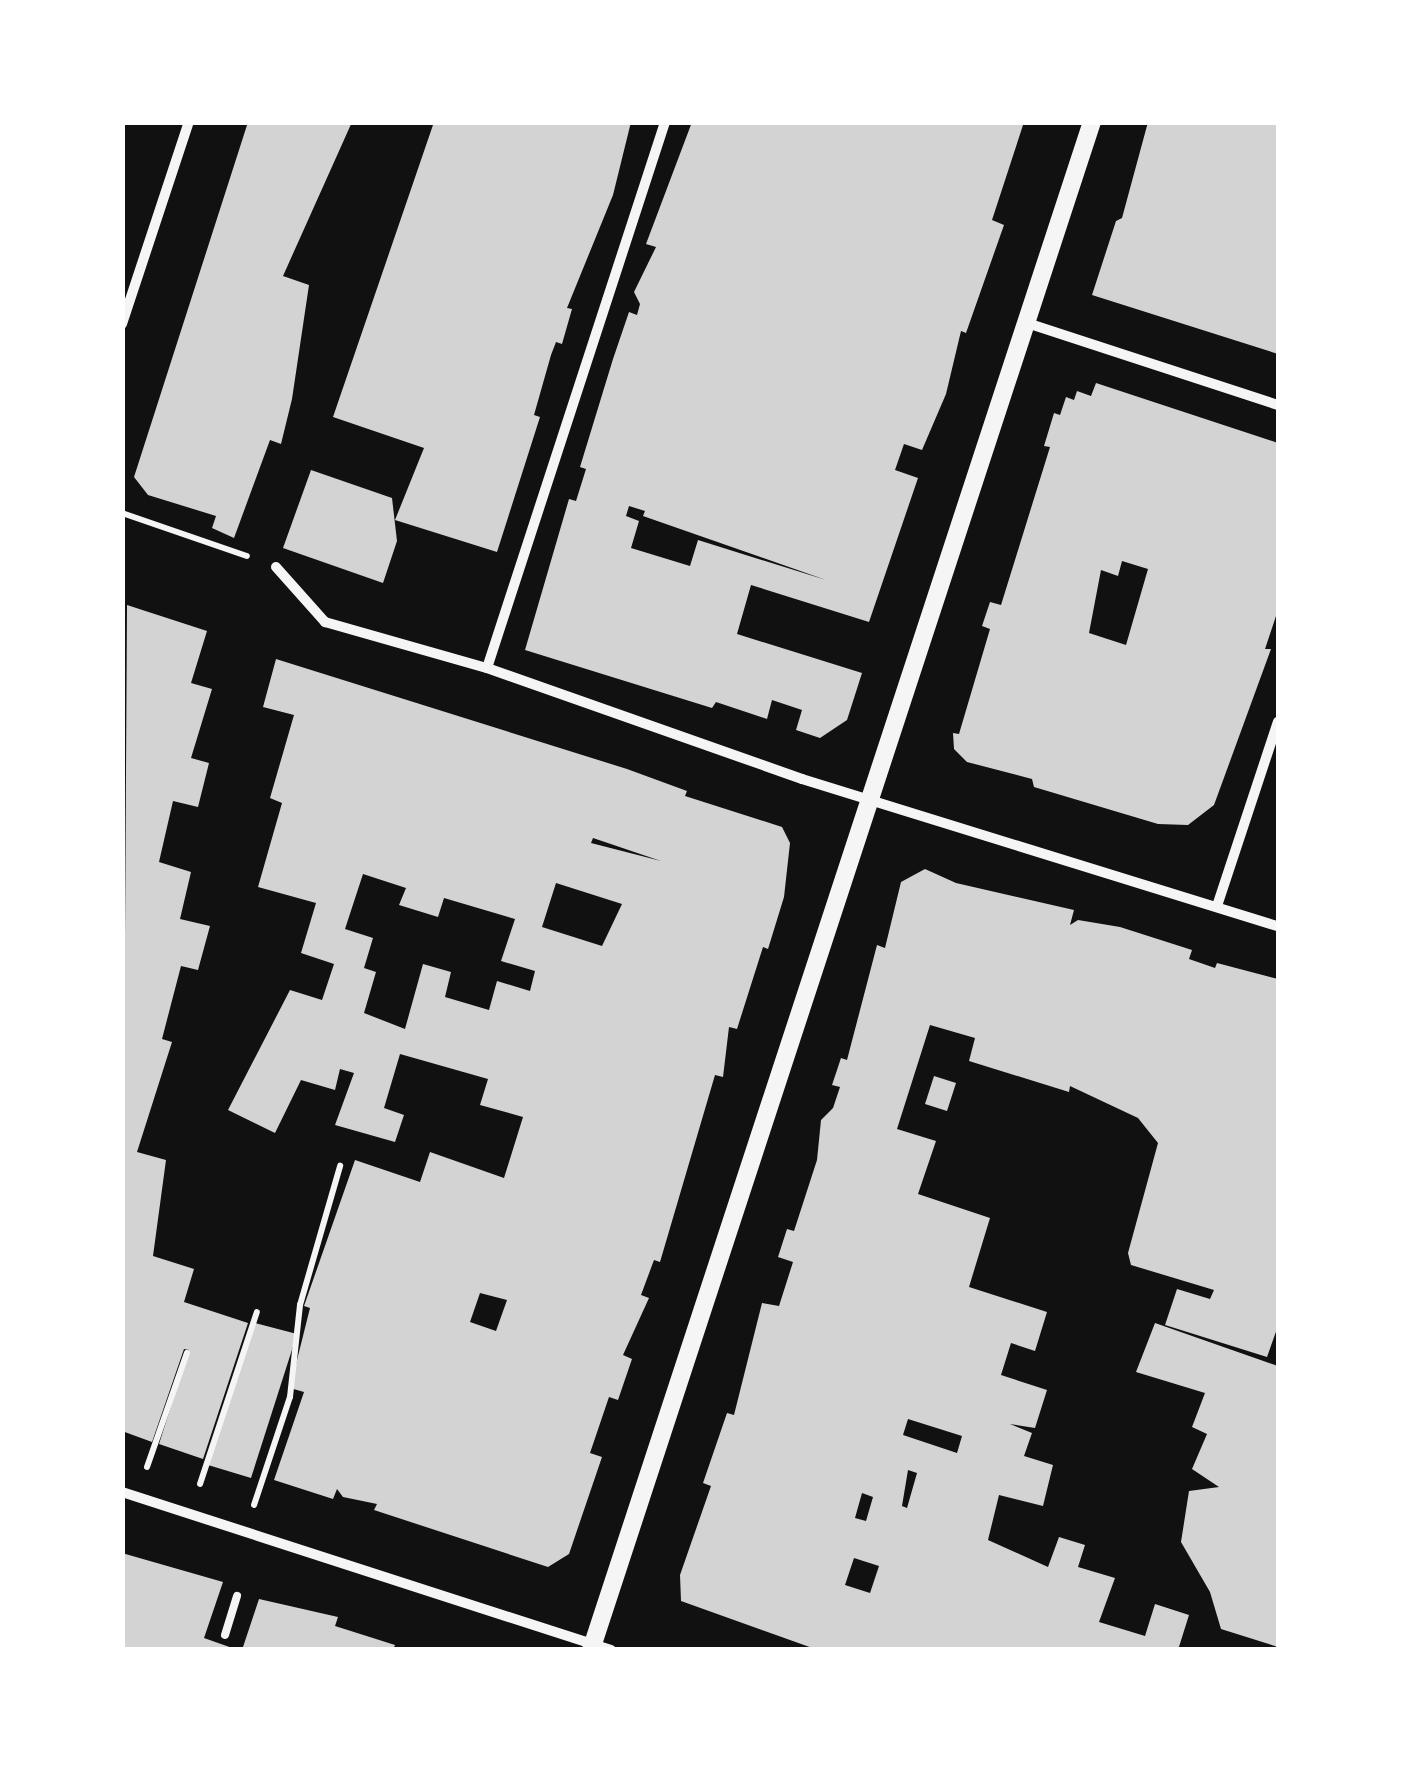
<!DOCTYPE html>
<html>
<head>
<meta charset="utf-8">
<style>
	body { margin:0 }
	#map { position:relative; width:1401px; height:1772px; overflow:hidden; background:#111; font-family:Cabin,sans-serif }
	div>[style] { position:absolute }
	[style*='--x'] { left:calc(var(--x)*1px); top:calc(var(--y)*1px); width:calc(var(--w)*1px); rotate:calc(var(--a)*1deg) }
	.building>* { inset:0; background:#d3d3d3 }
	.path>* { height:6px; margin:-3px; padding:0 3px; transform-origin:3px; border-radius:3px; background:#f5f5f5 }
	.service>* { height:8px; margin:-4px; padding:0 4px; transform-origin:4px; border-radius:4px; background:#f5f5f5 }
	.minor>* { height:10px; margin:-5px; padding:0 5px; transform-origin:5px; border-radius:5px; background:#f5f5f5 }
	.tertiary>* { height:18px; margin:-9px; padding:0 9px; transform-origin:9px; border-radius:9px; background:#f5f5f5 }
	span { translate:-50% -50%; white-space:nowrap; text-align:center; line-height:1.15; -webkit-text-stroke:9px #fff; paint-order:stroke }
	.frame { position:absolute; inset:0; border:125px solid #fff; pointer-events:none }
</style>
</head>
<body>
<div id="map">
	<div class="building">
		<div style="clip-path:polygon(248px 122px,352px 122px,283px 276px,309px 285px,292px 399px,281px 444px,270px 440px,234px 538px,212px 528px,216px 516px,148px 495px,134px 477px)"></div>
		<div style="clip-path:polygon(434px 122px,631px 122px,613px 195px,567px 308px,572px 309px,562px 344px,556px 342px,551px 355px,534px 415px,540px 417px,497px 552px,395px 520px,424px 448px,333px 417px)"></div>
		<div style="clip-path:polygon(evenodd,692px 122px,1024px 122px,992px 220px,1004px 225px,966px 333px,961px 331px,946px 394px,922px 450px,904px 444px,895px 470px,918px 478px,869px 622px,751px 585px,737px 634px,862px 673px,847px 720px,820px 738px,796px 730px,802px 710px,772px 700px,767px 719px,716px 702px,712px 708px,525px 650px,569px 499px,576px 501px,586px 469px,580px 467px,613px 359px,629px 312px,637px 315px,640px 304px,634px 292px,656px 247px,646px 244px,692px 122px,629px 506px,645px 511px,643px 516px,826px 580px,698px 540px,690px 566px,631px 548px,639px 521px,626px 516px,629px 506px)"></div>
		<div style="clip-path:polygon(1148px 122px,1278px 122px,1278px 354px,1092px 295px,1116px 221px,1122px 218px)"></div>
		<div style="clip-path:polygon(evenodd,1096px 383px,1278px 443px,1278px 610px,1265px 649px,1271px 649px,1214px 805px,1188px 825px,1158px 824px,1034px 787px,1032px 779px,967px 762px,954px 749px,953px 733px,959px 734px,990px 629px,982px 626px,990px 602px,1001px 605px,1050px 447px,1044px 446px,1054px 413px,1060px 415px,1066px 397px,1074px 400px,1077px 391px,1091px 396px,1096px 383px,1122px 561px,1148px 569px,1126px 645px,1089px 633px,1101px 570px,1118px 576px,1122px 561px)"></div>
		<div style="clip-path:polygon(311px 470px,392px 498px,397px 541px,383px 583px,283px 548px)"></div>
		<div style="clip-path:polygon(127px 605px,207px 631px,191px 683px,212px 689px,191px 758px,209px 763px,198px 807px,173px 801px,159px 862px,191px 872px,180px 919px,210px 926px,198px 970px,181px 966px,162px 1039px,172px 1042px,137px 1152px,166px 1160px,153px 1256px,194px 1269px,184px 1302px,248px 1323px,203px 1459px,159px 1444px,189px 1350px,184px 1349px,152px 1442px,122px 1431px)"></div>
		<div style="clip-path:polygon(evenodd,276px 659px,627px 769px,687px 791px,685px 796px,782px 827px,790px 843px,784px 897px,768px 949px,763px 947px,737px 1029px,729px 1027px,723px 1077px,715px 1075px,660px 1262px,654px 1260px,641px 1295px,649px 1298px,623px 1355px,632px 1359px,618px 1400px,609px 1397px,590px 1453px,602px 1457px,569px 1554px,548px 1567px,374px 1510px,377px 1504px,343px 1497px,337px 1489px,333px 1499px,274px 1480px,304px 1392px,290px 1388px,310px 1308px,304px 1306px,355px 1160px,420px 1182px,430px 1152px,504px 1178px,523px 1117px,480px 1105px,488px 1079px,400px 1054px,384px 1108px,404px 1115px,395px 1142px,335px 1125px,354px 1073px,340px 1069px,335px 1090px,301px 1080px,275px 1133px,228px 1110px,290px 990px,322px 1000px,334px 964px,301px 953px,316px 903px,258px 887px,282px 803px,270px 798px,294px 715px,263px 707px,276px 659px,593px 838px,661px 861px,591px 843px,593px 838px,276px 659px,363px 874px,406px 888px,399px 905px,438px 917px,444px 898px,515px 919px,501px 961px,535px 971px,530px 991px,497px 981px,489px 1010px,445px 997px,451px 972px,423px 964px,405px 1029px,364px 1013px,376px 972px,364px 968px,373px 938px,345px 929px,363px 874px,276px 659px,556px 883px,622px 904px,602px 946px,542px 927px,556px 883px,276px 659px,480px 1293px,507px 1300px,496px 1331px,470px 1322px,480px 1293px)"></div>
		<div style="clip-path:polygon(evenodd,925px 869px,956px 883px,1074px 910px,1070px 925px,1078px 920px,1120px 927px,1192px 950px,1189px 959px,1215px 968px,1217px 963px,1278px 979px,1278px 1326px,1267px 1357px,1165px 1325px,1177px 1289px,1210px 1299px,1214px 1290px,1131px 1265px,1128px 1253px,1158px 1143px,1138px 1118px,1070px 1086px,1069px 1092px,969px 1061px,975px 1038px,930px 1025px,897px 1129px,936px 1141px,918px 1194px,990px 1218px,969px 1287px,1047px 1312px,1035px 1351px,1011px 1343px,1001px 1375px,1047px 1390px,1035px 1428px,1010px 1424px,1032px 1433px,1024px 1456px,1053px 1465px,1043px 1506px,999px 1495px,988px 1540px,1048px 1567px,1059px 1537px,1085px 1545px,1078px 1567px,1115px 1578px,1099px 1622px,1145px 1636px,1155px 1604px,1189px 1615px,1178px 1650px,818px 1650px,681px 1601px,680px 1575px,711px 1486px,703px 1483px,727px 1413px,734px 1415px,762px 1303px,779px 1306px,793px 1262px,778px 1257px,787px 1229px,794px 1231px,817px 1160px,821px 1120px,833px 1108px,840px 1087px,832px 1085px,841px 1058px,847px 1060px,877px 945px,885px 948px,901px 882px,925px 869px,908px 1419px,962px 1436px,957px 1453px,903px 1435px,908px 1419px,925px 869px,908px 1470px,917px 1473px,907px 1508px,902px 1506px,908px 1470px,925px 869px,862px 1493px,873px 1497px,866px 1521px,855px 1518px,862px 1493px,925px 869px,854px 1558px,879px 1566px,870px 1593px,845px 1585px,854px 1558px)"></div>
		<div style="clip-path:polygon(934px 1076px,956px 1083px,947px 1111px,925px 1104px)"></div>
		<div style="clip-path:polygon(255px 1323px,297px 1334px,251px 1478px,208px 1465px)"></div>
		<div style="clip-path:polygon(1155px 1323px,1278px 1366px,1278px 1647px,1221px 1629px,1210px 1592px,1181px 1542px,1189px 1491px,1219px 1487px,1192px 1469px,1207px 1434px,1192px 1427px,1205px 1393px,1136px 1372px)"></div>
		<div style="clip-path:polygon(122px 1553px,223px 1582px,204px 1638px,238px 1650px,122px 1650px)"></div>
		<div style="clip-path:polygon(259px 1599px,338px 1617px,335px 1626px,395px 1645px,393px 1650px,242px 1650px)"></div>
	</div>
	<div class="path">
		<div style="--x:122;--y:513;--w:132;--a:19"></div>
		<div style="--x:147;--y:1467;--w:121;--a:-70.7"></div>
		<div style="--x:200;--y:1484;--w:181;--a:-71.7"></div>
		<div style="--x:254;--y:1505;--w:114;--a:-71.6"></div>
		<div style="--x:290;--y:1397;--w:93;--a:-83.8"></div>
		<div style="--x:300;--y:1305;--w:145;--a:-73.9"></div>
	</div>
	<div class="service">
		<div style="--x:225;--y:1635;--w:41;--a:-72.9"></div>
	</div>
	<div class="minor">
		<div style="--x:1027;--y:323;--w:264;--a:18.1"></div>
		<div style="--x:122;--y:324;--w:213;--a:-71.7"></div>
		<div style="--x:276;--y:567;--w:74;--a:48.3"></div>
		<div style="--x:325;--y:622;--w:168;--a:15.9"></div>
		<div style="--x:487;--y:668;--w:334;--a:19.4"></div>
		<div style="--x:802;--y:779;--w:498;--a:17.2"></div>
		<div style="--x:487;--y:668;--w:574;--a:-71.94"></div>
		<div style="--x:1217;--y:906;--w:194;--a:-71.7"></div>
		<div style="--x:122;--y:1492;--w:514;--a:17.91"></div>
	</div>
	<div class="tertiary">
		<div style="--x:591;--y:1650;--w:1608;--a:-71.85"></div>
	</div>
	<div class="frame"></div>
</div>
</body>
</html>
